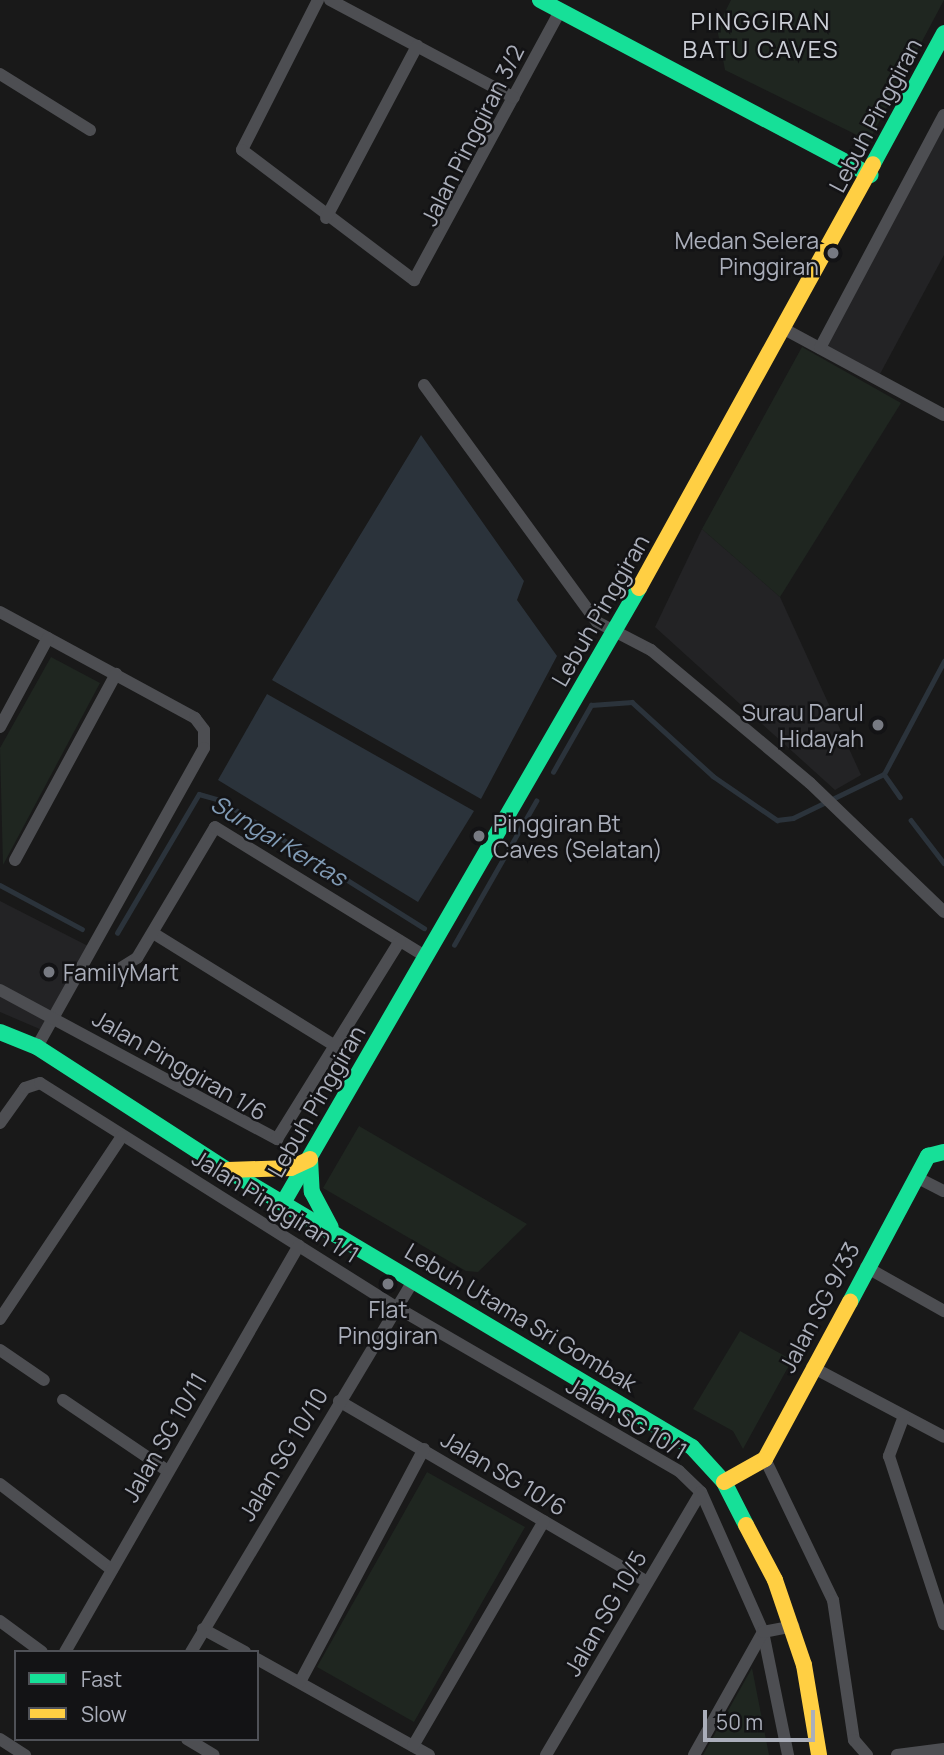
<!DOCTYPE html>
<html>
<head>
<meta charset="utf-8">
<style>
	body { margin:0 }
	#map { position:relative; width:944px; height:1755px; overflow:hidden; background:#191919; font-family:Manrope,sans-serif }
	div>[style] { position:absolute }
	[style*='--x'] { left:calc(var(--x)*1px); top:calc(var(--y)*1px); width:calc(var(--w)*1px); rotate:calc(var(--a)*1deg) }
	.built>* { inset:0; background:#232325 }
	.green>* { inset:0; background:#1f2620 }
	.water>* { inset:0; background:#2b333b }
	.stream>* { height:4.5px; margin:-2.25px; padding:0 2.25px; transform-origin:2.25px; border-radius:2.25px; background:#2b333b }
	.street>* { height:12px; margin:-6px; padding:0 6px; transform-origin:6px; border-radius:6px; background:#4d4e52 }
	.fast>* { height:16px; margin:-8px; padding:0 8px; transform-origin:8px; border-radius:8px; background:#16e098 }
	.slow>* { height:16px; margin:-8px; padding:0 8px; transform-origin:8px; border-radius:8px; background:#ffcf43 }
	.dots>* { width:19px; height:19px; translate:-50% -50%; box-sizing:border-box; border:4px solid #131315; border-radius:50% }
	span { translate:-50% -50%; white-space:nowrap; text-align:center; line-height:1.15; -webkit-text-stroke:5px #131315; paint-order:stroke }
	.street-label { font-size:23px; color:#aaaeba }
	.poi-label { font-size:23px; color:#aaaeba }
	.right { translate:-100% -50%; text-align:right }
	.left { translate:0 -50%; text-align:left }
	.neighbourhood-label { font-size:24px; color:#cbced6; letter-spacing:2px }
	.water-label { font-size:24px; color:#819bb5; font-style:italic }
	.legend { position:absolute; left:14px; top:1650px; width:245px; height:91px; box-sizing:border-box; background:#131315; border:2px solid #4f5157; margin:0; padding:9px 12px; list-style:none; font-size:21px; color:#aaaeba }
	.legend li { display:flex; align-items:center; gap:14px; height:35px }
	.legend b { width:35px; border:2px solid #4f5157 }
	.scale { position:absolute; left:703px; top:1710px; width:112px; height:32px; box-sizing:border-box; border:4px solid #aaaeba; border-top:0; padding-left:9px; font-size:21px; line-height:24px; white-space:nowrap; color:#aaaeba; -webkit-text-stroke:5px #131315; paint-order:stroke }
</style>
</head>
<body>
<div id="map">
	<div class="built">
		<div style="clip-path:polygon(944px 127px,944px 255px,880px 374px,827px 346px)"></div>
		<div style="clip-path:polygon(702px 529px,780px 597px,861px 775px,835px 790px,655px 627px)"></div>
		<div style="clip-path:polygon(0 901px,90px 947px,42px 1030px,0 1012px)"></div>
	</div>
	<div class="green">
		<div style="clip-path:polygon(731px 0,944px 0,869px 141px,725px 70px,717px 28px)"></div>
		<div style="clip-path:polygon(802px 347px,901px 403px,780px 597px,702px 529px)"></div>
		<div style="clip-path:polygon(51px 657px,100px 683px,3px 865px,0 748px)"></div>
		<div style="clip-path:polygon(359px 1126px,527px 1224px,478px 1272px,466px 1271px,323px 1188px)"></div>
		<div style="clip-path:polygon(740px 1331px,792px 1360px,743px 1449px,733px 1431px,693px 1409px)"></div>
		<div style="clip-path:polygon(427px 1472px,525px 1527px,414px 1722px,317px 1667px)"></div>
		<div style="clip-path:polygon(752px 1668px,769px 1755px,703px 1755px)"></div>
	</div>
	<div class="water">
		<div style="clip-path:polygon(421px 435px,524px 581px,517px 600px,557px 656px,481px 799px,272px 680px)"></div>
		<div style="clip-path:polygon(267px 694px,474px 811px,418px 902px,218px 780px)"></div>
	</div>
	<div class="stream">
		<div style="--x:553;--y:772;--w:77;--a:-60.4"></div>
		<div style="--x:591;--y:705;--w:41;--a:-4.2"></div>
		<div style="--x:632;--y:702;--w:110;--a:42.4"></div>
		<div style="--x:713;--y:776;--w:78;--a:34.5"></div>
		<div style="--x:777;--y:820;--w:16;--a:-7"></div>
		<div style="--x:793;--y:818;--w:101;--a:-25.8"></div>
		<div style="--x:884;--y:774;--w:128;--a:-62"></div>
		<div style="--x:884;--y:774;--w:28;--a:55"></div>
		<div style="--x:911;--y:820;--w:54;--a:52.5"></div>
		<div style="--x:0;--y:885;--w:93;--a:28.2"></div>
		<div style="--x:117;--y:933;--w:161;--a:-59.5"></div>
		<div style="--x:199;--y:794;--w:22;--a:16"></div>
		<div style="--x:220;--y:800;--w:241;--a:32.1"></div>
		<div style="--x:454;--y:945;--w:166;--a:-60.3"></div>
	</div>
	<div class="street">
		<div style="--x:318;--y:0;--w:168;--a:116.9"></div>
		<div style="--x:242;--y:150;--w:216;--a:37.1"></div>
		<div style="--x:414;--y:280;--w:306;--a:-61.5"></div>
		<div style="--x:330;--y:0;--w:208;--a:28"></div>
		<div style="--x:0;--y:74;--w:106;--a:31.9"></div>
		<div style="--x:326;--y:218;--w:195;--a:-62.1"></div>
		<div style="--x:786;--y:330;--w:179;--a:28.3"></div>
		<div style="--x:820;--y:348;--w:264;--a:-62"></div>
		<div style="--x:424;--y:385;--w:293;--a:53.9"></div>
		<div style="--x:597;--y:622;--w:61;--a:27.4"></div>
		<div style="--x:651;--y:650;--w:207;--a:39.9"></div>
		<div style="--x:810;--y:783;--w:186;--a:43.9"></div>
		<div style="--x:0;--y:612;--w:222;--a:28.5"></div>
		<div style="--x:195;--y:718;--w:15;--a:53"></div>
		<div style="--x:204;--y:730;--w:18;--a:90"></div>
		<div style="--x:204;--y:748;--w:342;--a:119.2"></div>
		<div style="--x:0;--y:727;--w:101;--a:-61.7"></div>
		<div style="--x:15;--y:860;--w:212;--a:-61.5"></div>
		<div style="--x:153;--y:933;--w:214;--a:31.8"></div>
		<div style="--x:116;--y:971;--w:25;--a:-32"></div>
		<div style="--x:137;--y:958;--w:152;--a:-59.2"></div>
		<div style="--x:215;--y:827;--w:248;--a:31.6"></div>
		<div style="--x:0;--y:990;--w:315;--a:28.3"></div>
		<div style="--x:277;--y:1139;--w:233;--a:-58.2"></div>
		<div style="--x:0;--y:1123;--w:43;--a:-54.5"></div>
		<div style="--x:25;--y:1088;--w:16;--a:-18"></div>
		<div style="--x:40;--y:1083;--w:421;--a:32.2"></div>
		<div style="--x:396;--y:1307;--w:327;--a:30.1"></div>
		<div style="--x:679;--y:1471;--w:30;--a:44"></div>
		<div style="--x:701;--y:1492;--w:153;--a:66.1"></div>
		<div style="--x:763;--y:1632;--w:126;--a:78.5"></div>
		<div style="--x:916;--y:1177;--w:31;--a:27"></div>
		<div style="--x:866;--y:1267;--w:90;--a:29.4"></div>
		<div style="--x:0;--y:1319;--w:220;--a:-56.3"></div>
		<div style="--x:0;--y:1350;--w:53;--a:34.3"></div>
		<div style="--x:812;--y:1367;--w:149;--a:27.9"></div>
		<div style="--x:63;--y:1400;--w:127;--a:34.1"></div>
		<div style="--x:339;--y:1401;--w:357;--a:30.4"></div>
		<div style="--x:904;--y:1416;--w:43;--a:110.6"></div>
		<div style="--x:889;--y:1456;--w:177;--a:71.9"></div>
		<div style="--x:765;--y:1459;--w:157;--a:64.3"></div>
		<div style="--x:833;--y:1600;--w:142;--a:81.5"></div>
		<div style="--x:854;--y:1740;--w:20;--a:49"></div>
		<div style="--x:0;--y:1484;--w:141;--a:37.5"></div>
		<div style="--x:0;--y:1621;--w:52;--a:36.4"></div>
		<div style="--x:203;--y:1629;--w:48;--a:28.7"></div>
		<div style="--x:65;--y:1652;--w:469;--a:-60.1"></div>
		<div style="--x:191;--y:1652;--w:434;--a:-59.1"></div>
		<div style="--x:257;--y:1659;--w:197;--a:29.2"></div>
		<div style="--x:300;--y:1682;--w:264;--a:-62"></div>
		<div style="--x:0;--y:1739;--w:30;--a:33"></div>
		<div style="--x:187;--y:1739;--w:31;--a:31"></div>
		<div style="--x:413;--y:1746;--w:260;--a:-59.8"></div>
		<div style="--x:546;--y:1755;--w:305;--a:-59.5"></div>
		<div style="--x:694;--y:1755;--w:141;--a:-60.7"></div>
		<div style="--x:763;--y:1632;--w:31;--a:-11"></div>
		<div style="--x:897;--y:1755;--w:47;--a:-7.3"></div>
	</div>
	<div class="fast">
		<div style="--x:540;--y:0;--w:374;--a:27.9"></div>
		<div style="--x:873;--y:164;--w:149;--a:-61.5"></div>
		<div style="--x:0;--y:1032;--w:40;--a:22"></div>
		<div style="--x:37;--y:1047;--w:226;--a:32.9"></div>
		<div style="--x:227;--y:1170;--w:541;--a:30.78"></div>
		<div style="--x:692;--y:1447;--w:47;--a:47.6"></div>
		<div style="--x:724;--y:1482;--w:48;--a:62.9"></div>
		<div style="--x:310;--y:1159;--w:33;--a:87"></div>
		<div style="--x:312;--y:1192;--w:40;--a:62"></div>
		<div style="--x:283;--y:1203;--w:711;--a:-59.94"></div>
		<div style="--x:850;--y:1302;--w:166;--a:-61.9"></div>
		<div style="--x:928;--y:1156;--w:16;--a:-14"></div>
	</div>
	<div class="slow">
		<div style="--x:639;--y:588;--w:484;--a:-61.1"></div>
		<div style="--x:228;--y:1170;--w:63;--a:-1.8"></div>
		<div style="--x:291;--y:1168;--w:21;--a:-25"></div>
		<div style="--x:724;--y:1482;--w:47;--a:-29.3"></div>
		<div style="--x:765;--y:1459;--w:179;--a:-61.6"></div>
		<div style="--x:746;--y:1525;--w:62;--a:62.2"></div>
		<div style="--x:775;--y:1580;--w:90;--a:71.2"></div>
		<div style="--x:804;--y:1665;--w:91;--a:80.5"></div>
	</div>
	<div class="dots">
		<div style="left:833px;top:253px;background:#777a82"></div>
		<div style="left:878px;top:725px;background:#777a82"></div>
		<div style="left:479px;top:836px;background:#777a82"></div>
		<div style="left:49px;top:972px;background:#777a82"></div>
		<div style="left:388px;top:1284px;background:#777a82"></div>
	</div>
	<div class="street-label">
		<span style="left:875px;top:115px;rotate:-62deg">Lebuh Pinggiran</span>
		<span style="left:472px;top:135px;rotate:-63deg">Jalan Pinggiran 3/2</span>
		<span style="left:600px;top:610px;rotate:-60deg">Lebuh Pinggiran</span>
		<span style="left:180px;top:1065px;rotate:30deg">Jalan Pinggiran 1/6</span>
		<span style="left:316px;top:1101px;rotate:-60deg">Lebuh Pinggiran</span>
		<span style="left:276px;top:1206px;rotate:32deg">Jalan Pinggiran 1/1</span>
		<span style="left:819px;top:1307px;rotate:-62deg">Jalan SG 9/33</span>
		<span style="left:521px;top:1317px;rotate:31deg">Lebuh Utama Sri Gombak</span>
		<span style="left:627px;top:1418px;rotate:31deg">Jalan SG 10/1</span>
		<span style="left:164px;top:1437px;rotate:-60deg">Jalan SG 10/11</span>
		<span style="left:283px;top:1454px;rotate:-59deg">Jalan SG 10/10</span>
		<span style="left:504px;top:1473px;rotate:31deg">Jalan SG 10/6</span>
		<span style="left:605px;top:1613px;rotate:-60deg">Jalan SG 10/5</span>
	</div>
	<div class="poi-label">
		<span class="right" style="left:819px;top:253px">Medan Selera<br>Pinggiran</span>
		<span class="right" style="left:864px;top:725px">Surau Darul<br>Hidayah</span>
		<span class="left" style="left:493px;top:836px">Pinggiran Bt<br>Caves (Selatan)</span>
		<span class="left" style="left:63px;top:972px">FamilyMart</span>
		<span style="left:388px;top:1322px">Flat<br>Pinggiran</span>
	</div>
	<div class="neighbourhood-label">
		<span style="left:761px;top:35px">PINGGIRAN<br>BATU CAVES</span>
	</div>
	<div class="water-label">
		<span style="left:279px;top:840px;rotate:31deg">Sungai Kertas</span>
	</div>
	<ul class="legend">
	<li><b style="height:9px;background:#16e098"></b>Fast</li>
	<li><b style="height:9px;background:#ffcf43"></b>Slow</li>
	</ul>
	<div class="scale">50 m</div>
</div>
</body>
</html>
